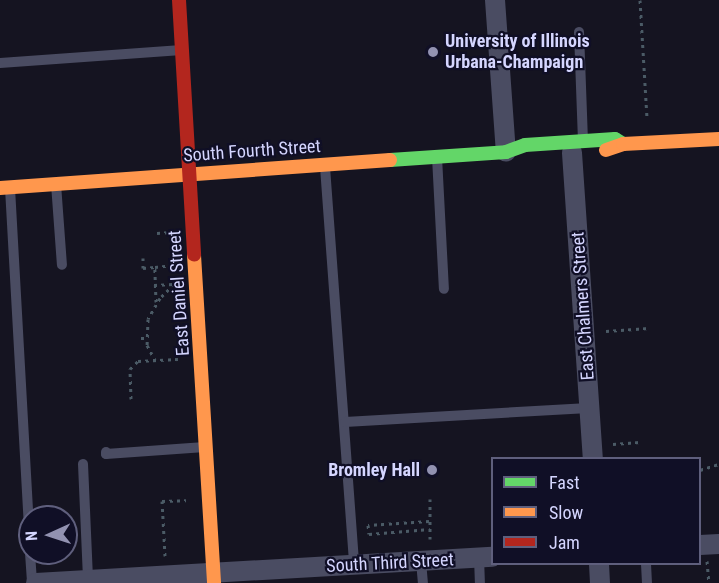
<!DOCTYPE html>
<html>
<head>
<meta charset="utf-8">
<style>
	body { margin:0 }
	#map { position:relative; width:719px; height:583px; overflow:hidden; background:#151421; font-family:"Roboto Condensed",sans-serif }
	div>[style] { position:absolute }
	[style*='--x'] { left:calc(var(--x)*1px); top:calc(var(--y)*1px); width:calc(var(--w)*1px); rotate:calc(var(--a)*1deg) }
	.path>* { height:3px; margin-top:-1.5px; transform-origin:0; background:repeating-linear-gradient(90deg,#4b5b66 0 3px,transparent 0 7.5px) }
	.lane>* { height:10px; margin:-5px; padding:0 5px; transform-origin:5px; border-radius:5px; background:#4a4c62 }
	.street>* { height:20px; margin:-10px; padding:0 10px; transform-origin:10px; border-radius:10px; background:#4a4c62 }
	.fast>* { height:14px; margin:-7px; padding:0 7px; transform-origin:7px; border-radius:7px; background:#63d668 }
	.slow>* { height:14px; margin:-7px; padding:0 7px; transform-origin:7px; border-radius:7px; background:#ff974d }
	.jam>* { height:14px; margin:-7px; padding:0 7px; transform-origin:7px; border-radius:7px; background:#b3261e }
	.dots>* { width:16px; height:16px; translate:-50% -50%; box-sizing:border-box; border:3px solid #100f26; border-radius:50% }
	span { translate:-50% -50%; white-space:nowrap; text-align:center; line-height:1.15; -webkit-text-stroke:4.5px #100f26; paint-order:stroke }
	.poi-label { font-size:18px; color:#d5d6ff; font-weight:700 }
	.left { translate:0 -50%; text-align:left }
	.right { translate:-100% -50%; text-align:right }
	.street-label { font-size:18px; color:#d5d6ff }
	.legend { position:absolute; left:491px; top:457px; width:210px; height:108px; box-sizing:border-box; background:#100f26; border:2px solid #5f5f7d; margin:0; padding:8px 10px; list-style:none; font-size:18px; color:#d5d6ff }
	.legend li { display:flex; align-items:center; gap:12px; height:30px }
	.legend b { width:30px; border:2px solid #5f5f7d }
	.north { position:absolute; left:18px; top:505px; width:60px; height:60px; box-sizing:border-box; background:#100f26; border:2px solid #5f5f7d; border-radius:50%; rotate:267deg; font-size:16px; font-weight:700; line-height:24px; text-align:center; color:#d5d6ff }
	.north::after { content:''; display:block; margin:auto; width:21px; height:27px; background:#9292b1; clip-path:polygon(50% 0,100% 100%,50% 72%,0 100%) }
</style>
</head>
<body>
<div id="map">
	<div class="path">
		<div style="--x:640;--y:0;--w:119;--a:86.6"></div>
		<div style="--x:157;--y:233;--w:14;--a:-4"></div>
		<div style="--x:143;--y:258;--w:10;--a:90"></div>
		<div style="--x:143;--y:268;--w:12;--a:-5"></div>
		<div style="--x:154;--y:285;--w:20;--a:-3"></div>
		<div style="--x:174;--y:284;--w:20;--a:135"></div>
		<div style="--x:160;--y:298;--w:24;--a:120"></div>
		<div style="--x:148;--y:319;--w:26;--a:92"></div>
		<div style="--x:147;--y:345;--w:17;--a:62"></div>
		<div style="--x:156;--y:302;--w:35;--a:-92"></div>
		<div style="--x:155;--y:267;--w:18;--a:-6"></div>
		<div style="--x:606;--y:331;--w:43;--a:-4"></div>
		<div style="--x:141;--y:338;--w:6;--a:0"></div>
		<div style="--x:131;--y:399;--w:30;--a:-92"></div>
		<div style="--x:130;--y:369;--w:11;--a:-45"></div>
		<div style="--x:138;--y:361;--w:40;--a:-2.9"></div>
		<div style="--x:613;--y:444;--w:27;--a:-4"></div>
		<div style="--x:700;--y:470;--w:20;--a:-18"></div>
		<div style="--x:430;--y:499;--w:40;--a:90"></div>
		<div style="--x:429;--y:521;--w:61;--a:176.2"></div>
		<div style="--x:368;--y:525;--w:9;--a:84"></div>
		<div style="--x:369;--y:534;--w:61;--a:-4.7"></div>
		<div style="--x:165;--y:556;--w:55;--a:-93.1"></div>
		<div style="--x:162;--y:501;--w:24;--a:-2"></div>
		<div style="--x:707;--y:561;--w:22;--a:85"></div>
	</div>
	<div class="lane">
		<div style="--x:579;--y:32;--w:109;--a:87.9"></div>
		<div style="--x:0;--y:63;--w:182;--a:-4.1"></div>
		<div style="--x:437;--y:157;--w:132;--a:87"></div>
		<div style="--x:325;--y:167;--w:399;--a:85.8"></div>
		<div style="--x:56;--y:184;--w:81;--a:85.8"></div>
		<div style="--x:10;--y:188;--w:358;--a:86.8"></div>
		<div style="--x:345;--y:422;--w:244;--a:-3.3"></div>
		<div style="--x:106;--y:452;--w:2;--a:90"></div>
		<div style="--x:106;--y:454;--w:99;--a:-4"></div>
		<div style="--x:83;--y:464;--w:116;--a:87.5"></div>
		<div style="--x:30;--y:553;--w:30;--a:86"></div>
		<div style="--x:479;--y:557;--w:26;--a:88"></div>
		<div style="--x:421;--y:561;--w:22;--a:85"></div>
		<div style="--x:646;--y:564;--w:19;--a:87"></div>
	</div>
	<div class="street">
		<div style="--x:495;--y:0;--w:152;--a:85.9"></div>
		<div style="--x:572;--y:153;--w:306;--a:86.1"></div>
		<div style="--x:700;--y:545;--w:19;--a:-3"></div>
		<div style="--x:599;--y:564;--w:19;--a:87"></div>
		<div style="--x:36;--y:583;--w:457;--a:-3.3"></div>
	</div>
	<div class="fast">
		<div style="--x:390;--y:160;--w:116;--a:-3.9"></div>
		<div style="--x:506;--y:152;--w:20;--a:-20"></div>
		<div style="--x:525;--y:145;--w:90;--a:-3.8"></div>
		<div style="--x:615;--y:139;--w:9;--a:32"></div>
	</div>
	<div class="slow">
		<div style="--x:606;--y:150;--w:18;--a:-19"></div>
		<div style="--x:623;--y:144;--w:96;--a:-3"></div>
		<div style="--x:0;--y:188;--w:391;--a:-4.1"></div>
		<div style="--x:194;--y:255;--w:329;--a:86.5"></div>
	</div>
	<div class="jam">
		<div style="--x:179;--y:0;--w:255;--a:86.6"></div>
	</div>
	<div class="dots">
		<div style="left:433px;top:52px;background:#9292b1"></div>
		<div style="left:432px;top:470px;background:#9292b1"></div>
	</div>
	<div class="poi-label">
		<span class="left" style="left:445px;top:52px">University of Illinois<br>Urbana-Champaign</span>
		<span class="right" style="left:420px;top:470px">Bromley Hall</span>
	</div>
	<div class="street-label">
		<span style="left:252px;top:151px;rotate:-4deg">South Fourth Street</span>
		<span style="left:179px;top:293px;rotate:-94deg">East Daniel Street</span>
		<span style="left:583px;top:306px;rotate:-94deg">East Chalmers Street</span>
		<span style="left:390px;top:563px;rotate:-3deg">South Third Street</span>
	</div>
	<ul class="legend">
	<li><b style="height:8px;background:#63d668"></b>Fast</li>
	<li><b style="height:8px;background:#ff974d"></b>Slow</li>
	<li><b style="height:8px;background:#b3261e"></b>Jam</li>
	</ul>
	<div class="north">N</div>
</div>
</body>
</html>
